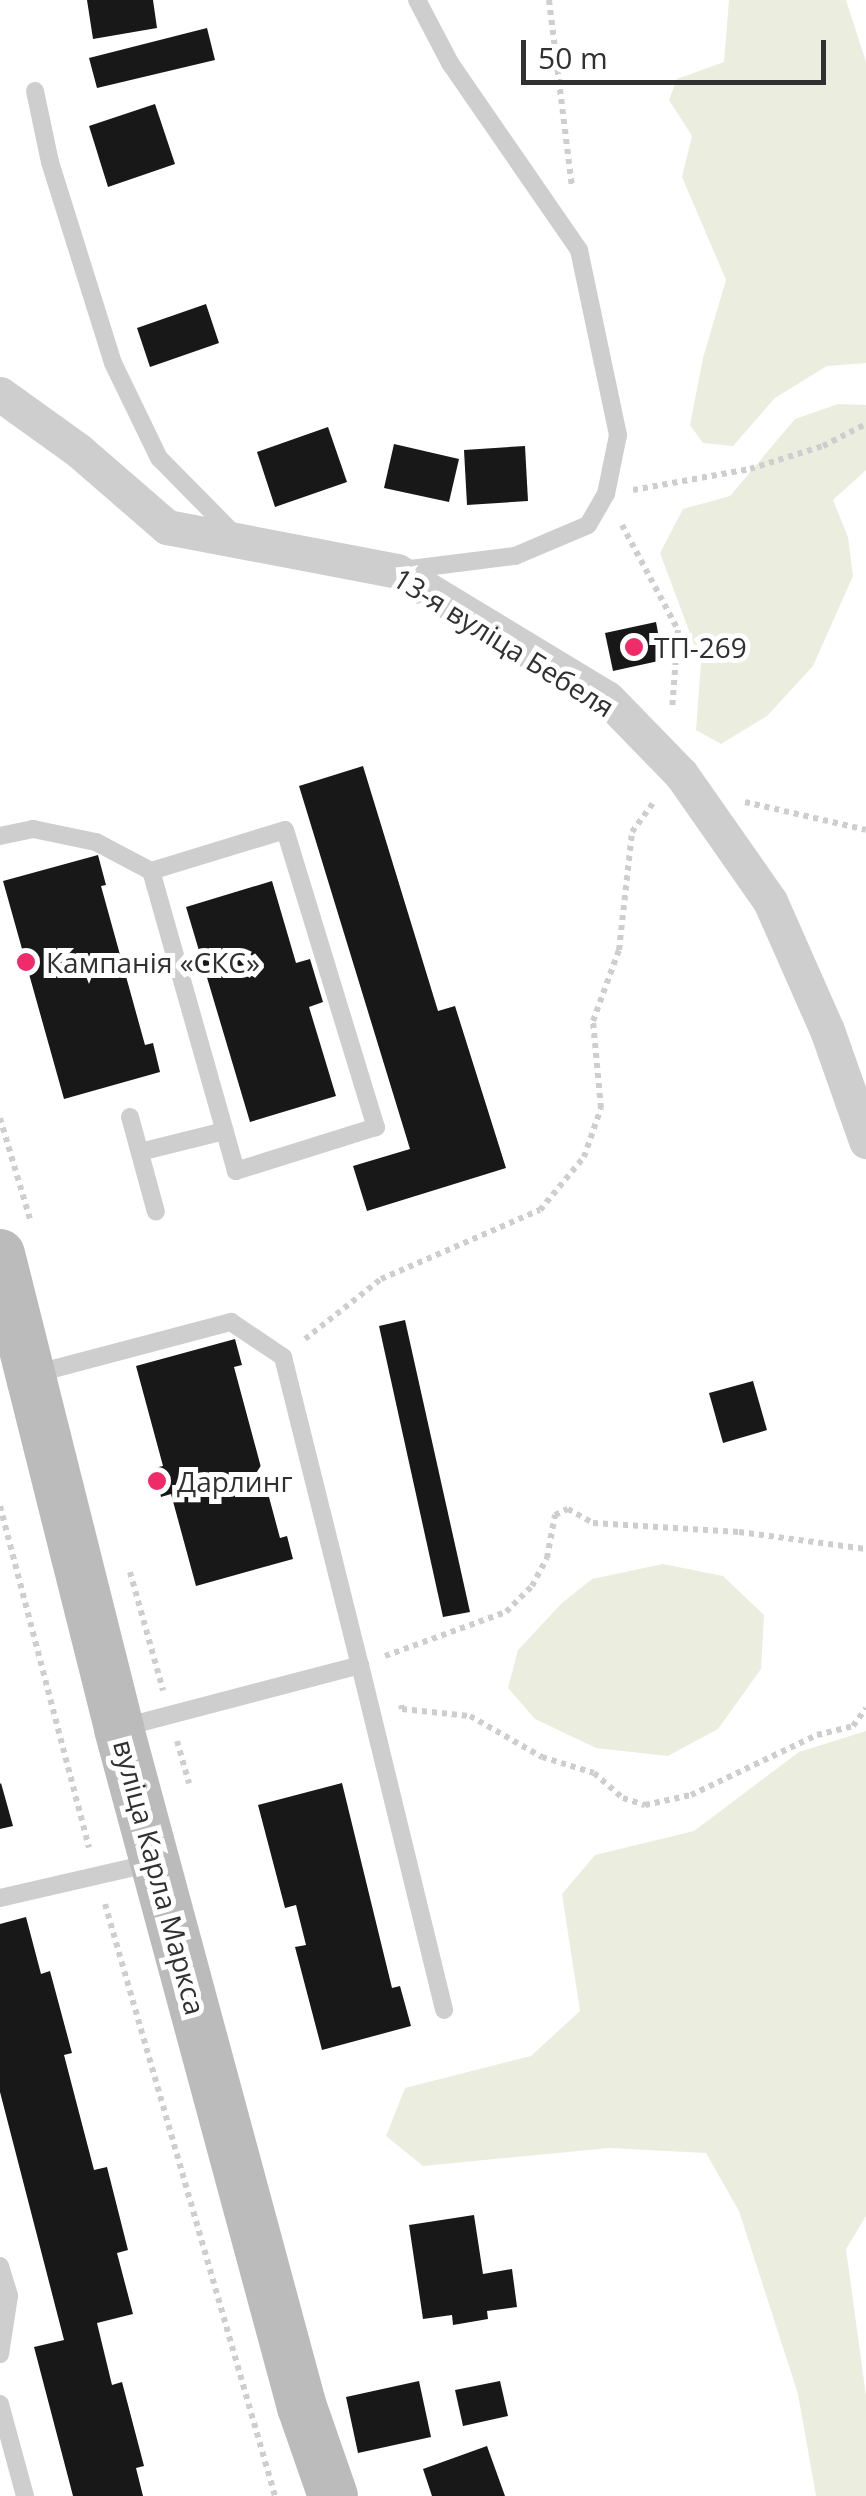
<!DOCTYPE html>
<html>
<head>
<meta charset="utf-8">
<style>
	body { margin:0 }
	#map { position:relative; width:866px; height:2496px; overflow:hidden; background:#fff; font-family:"Open Sans",sans-serif }
	div>[style] { position:absolute }
	[style*='--x'] { left:calc(var(--x)*1px); top:calc(var(--y)*1px); width:calc(var(--w)*1px); rotate:calc(var(--a)*1deg) }
	.green>* { inset:0; background:#ebeede }
	.building>* { inset:0; background:#181818 }
	.path>* { height:6px; margin-top:-3px; transform-origin:0; background:repeating-linear-gradient(90deg,#cecece 0 5px,transparent 0 10px) }
	.service>* { height:18px; margin:-9px; padding:0 9px; transform-origin:9px; border-radius:9px; background:#cecece }
	.minor>* { height:35px; margin:-17.5px; padding:0 17.5px; transform-origin:17.5px; border-radius:17.5px; background:#cecece }
	.secondary>* { height:50px; margin:-25px; padding:0 25px; transform-origin:25px; border-radius:25px; background:#bbb }
	.dots>* { width:28px; height:28px; translate:-50% -50%; box-sizing:border-box; border:5px solid #fff; border-radius:50% }
	span { translate:-50% -50%; white-space:nowrap; text-align:center; line-height:1.15; -webkit-text-stroke:10px #fff; paint-order:stroke }
	.street-label { font-size:28px; color:#313131 }
	.poi-label { font-size:28px; color:#313131 }
	.left { translate:0 -50%; text-align:left }
	.scale { position:absolute; left:521px; top:40px; width:305px; height:45px; box-sizing:border-box; border:5px solid #313131; border-top:0; padding-left:12px; font-size:30px; line-height:35px; white-space:nowrap; color:#313131; -webkit-text-stroke:8px #fff; paint-order:stroke }
</style>
</head>
<body>
<div id="map">
	<div class="green">
		<div style="clip-path:polygon(729px 0,846px 0,866px 62px,866px 363px,827px 366px,775px 398px,733px 446px,703px 443px,690px 425px,703px 358px,726px 280px,682px 177px,692px 136px,669px 100px,677px 79px,724px 62px)"></div>
		<div style="clip-path:polygon(838px 404px,866px 405px,866px 470px,833px 500px,848px 537px,853px 576px,813px 666px,767px 716px,721px 744px,696px 730px,701px 663px,660px 553px,683px 509px,730px 496px,795px 419px)"></div>
		<div style="clip-path:polygon(663px 1564px,723px 1576px,764px 1615px,761px 1669px,718px 1729px,668px 1756px,596px 1748px,535px 1719px,508px 1688px,518px 1650px,562px 1603px,592px 1579px)"></div>
		<div style="clip-path:polygon(866px 1731px,866px 2216px,846px 2249px,866px 2396px,866px 2496px,816px 2496px,798px 2394px,739px 2211px,706px 2153px,609px 2148px,423px 2166px,386px 2136px,405px 2088px,531px 2056px,580px 2011px,562px 1894px,595px 1855px,694px 1831px,799px 1752px)"></div>
	</div>
	<div class="building">
		<div style="clip-path:polygon(87px 0,153px 0,157px 28px,93px 39px)"></div>
		<div style="clip-path:polygon(207px 28px,215px 60px,97px 88px,89px 58px)"></div>
		<div style="clip-path:polygon(155px 104px,175px 164px,108px 187px,89px 126px)"></div>
		<div style="clip-path:polygon(206px 304px,219px 343px,150px 367px,137px 328px)"></div>
		<div style="clip-path:polygon(328px 427px,347px 482px,275px 507px,257px 452px)"></div>
		<div style="clip-path:polygon(394px 444px,459px 459px,449px 502px,384px 488px)"></div>
		<div style="clip-path:polygon(525px 446px,528px 501px,467px 505px,464px 450px)"></div>
		<div style="clip-path:polygon(656px 622px,663px 660px,613px 671px,605px 633px)"></div>
		<div style="clip-path:polygon(363px 766px,438px 1011px,455px 1006px,506px 1168px,367px 1211px,353px 1166px,410px 1149px,299px 786px)"></div>
		<div style="clip-path:polygon(98px 855px,106px 885px,101px 886px,145px 1045px,153px 1043px,160px 1072px,64px 1099px,3px 881px)"></div>
		<div style="clip-path:polygon(272px 881px,296px 963px,310px 959px,323px 1002px,309px 1007px,336px 1096px,250px 1122px,186px 907px)"></div>
		<div style="clip-path:polygon(405px 1320px,470px 1612px,443px 1617px,379px 1326px)"></div>
		<div style="clip-path:polygon(235px 1339px,242px 1365px,234px 1367px,280px 1538px,287px 1536px,293px 1559px,196px 1586px,171px 1494px,161px 1497px,154px 1468px,163px 1466px,136px 1366px)"></div>
		<div style="clip-path:polygon(753px 1381px,767px 1430px,723px 1443px,709px 1393px)"></div>
		<div style="clip-path:polygon(1px 1783px,13px 1826px,0 1829px,0 1784px)"></div>
		<div style="clip-path:polygon(342px 1783px,392px 1988px,400px 1986px,411px 2026px,322px 2050px,295px 1947px,306px 1945px,296px 1905px,285px 1908px,258px 1805px)"></div>
		<div style="clip-path:polygon(26px 1917px,41px 1974px,50px 1971px,72px 2053px,64px 2055px,94px 2170px,107px 2167px,128px 2250px,117px 2253px,133px 2314px,97px 2323px,112px 2385px,122px 2382px,144px 2466px,136px 2468px,143px 2496px,73px 2496px,34px 2347px,64px 2340px,0 2092px,0 1924px)"></div>
		<div style="clip-path:polygon(474px 2215px,483px 2274px,512px 2269px,517px 2307px,487px 2311px,488px 2319px,453px 2325px,452px 2315px,423px 2319px,409px 2225px)"></div>
		<div style="clip-path:polygon(419px 2381px,431px 2437px,358px 2453px,346px 2397px)"></div>
		<div style="clip-path:polygon(500px 2381px,508px 2416px,463px 2426px,455px 2390px)"></div>
		<div style="clip-path:polygon(487px 2446px,505px 2496px,432px 2496px,423px 2469px)"></div>
	</div>
	<div class="path">
		<div style="--x:549;--y:0;--w:188;--a:83"></div>
		<div style="--x:633;--y:490;--w:119;--a:-10.2"></div>
		<div style="--x:750;--y:469;--w:77;--a:-17.5"></div>
		<div style="--x:823;--y:446;--w:48;--a:-27.1"></div>
		<div style="--x:622;--y:525;--w:119;--a:61.9"></div>
		<div style="--x:678;--y:630;--w:79;--a:94.3"></div>
		<div style="--x:745;--y:802;--w:124;--a:13"></div>
		<div style="--x:0;--y:1118;--w:105;--a:73.5"></div>
		<div style="--x:305;--y:1339;--w:97;--a:-38.3"></div>
		<div style="--x:381;--y:1279;--w:173;--a:-23.5"></div>
		<div style="--x:540;--y:1210;--w:69;--a:-50.3"></div>
		<div style="--x:584;--y:1157;--w:52;--a:-70.9"></div>
		<div style="--x:601;--y:1108;--w:87;--a:-95.3"></div>
		<div style="--x:593;--y:1021;--w:76;--a:-69.9"></div>
		<div style="--x:619;--y:950;--w:119;--a:-83.7"></div>
		<div style="--x:632;--y:832;--w:39;--a:-54"></div>
		<div style="--x:0;--y:1506;--w:353;--a:75.4"></div>
		<div style="--x:130;--y:1572;--w:123;--a:74.4"></div>
		<div style="--x:385;--y:1656;--w:129;--a:-20"></div>
		<div style="--x:506;--y:1612;--w:37;--a:-45"></div>
		<div style="--x:532;--y:1586;--w:32;--a:-62"></div>
		<div style="--x:547;--y:1558;--w:44;--a:-79.5"></div>
		<div style="--x:555;--y:1515;--w:14;--a:-25"></div>
		<div style="--x:568;--y:1509;--w:29;--a:29"></div>
		<div style="--x:593;--y:1523;--w:146;--a:3.5"></div>
		<div style="--x:739;--y:1532;--w:128;--a:7.6"></div>
		<div style="--x:401;--y:1705;--w:4;--a:76"></div>
		<div style="--x:402;--y:1709;--w:68;--a:5.9"></div>
		<div style="--x:470;--y:1716;--w:83;--a:29.7"></div>
		<div style="--x:542;--y:1757;--w:54;--a:17.1"></div>
		<div style="--x:594;--y:1773;--w:38;--a:41"></div>
		<div style="--x:623;--y:1798;--w:23;--a:18"></div>
		<div style="--x:645;--y:1805;--w:47;--a:-12.3"></div>
		<div style="--x:691;--y:1795;--w:140;--a:-25.5"></div>
		<div style="--x:817;--y:1735;--w:37;--a:-14"></div>
		<div style="--x:853;--y:1726;--w:22;--a:-54"></div>
		<div style="--x:177;--y:1741;--w:44;--a:74.1"></div>
		<div style="--x:105;--y:1904;--w:616;--a:73.98"></div>
	</div>
	<div class="service">
		<div style="--x:35;--y:91;--w:73;--a:78.1"></div>
		<div style="--x:50;--y:162;--w:211;--a:72.6"></div>
		<div style="--x:113;--y:363;--w:106;--a:64.2"></div>
		<div style="--x:159;--y:458;--w:111;--a:45.4"></div>
		<div style="--x:402;--y:570;--w:114;--a:-7.1"></div>
		<div style="--x:515;--y:556;--w:79;--a:-23"></div>
		<div style="--x:588;--y:525;--w:36;--a:-60"></div>
		<div style="--x:606;--y:494;--w:60;--a:-78.5"></div>
		<div style="--x:618;--y:435;--w:189;--a:-101.9"></div>
		<div style="--x:579;--y:250;--w:227;--a:-124.6"></div>
		<div style="--x:450;--y:63;--w:71;--a:-117.6"></div>
		<div style="--x:0;--y:836;--w:34;--a:-12"></div>
		<div style="--x:33;--y:829;--w:64;--a:11.7"></div>
		<div style="--x:96;--y:842;--w:62;--a:27.8"></div>
		<div style="--x:151;--y:871;--w:140;--a:-17"></div>
		<div style="--x:285;--y:830;--w:311;--a:73"></div>
		<div style="--x:376;--y:1127;--w:147;--a:162.6"></div>
		<div style="--x:236;--y:1171;--w:312;--a:-105.8"></div>
		<div style="--x:130;--y:1117;--w:98;--a:74.7"></div>
		<div style="--x:140;--y:1152;--w:87;--a:-14"></div>
		<div style="--x:34;--y:1374;--w:204;--a:-14.8"></div>
		<div style="--x:231;--y:1322;--w:63;--a:33.9"></div>
		<div style="--x:283;--y:1357;--w:317;--a:76"></div>
		<div style="--x:124;--y:1727;--w:244;--a:-14.7"></div>
		<div style="--x:360;--y:1665;--w:355;--a:76.3"></div>
		<div style="--x:0;--y:1898;--w:156;--a:-13"></div>
		<div style="--x:0;--y:2266;--w:31;--a:73"></div>
		<div style="--x:9;--y:2296;--w:59;--a:98.8"></div>
		<div style="--x:0;--y:2404;--w:95;--a:74.8"></div>
	</div>
	<div class="minor">
		<div style="--x:0;--y:394;--w:96;--a:35.7"></div>
		<div style="--x:78;--y:450;--w:118;--a:40.9"></div>
		<div style="--x:167;--y:527;--w:234;--a:10.8"></div>
		<div style="--x:397;--y:571;--w:245;--a:31.2"></div>
		<div style="--x:607;--y:698;--w:106;--a:45.8"></div>
		<div style="--x:681;--y:774;--w:155;--a:55"></div>
		<div style="--x:770;--y:901;--w:141;--a:66.2"></div>
		<div style="--x:827;--y:1030;--w:118;--a:70.6"></div>
	</div>
	<div class="secondary">
		<div style="--x:0;--y:1254;--w:490;--a:75.9"></div>
		<div style="--x:119;--y:1729;--w:702;--a:74.9"></div>
		<div style="--x:302;--y:2407;--w:94;--a:70.8"></div>
	</div>
	<div class="dots">
		<div style="left:634px;top:647px;background:#ef2b6a"></div>
		<div style="left:26px;top:962px;background:#ef2b6a"></div>
		<div style="left:157px;top:1481px;background:#ef2b6a"></div>
	</div>
	<div class="street-label">
		<span style="left:504px;top:642px;rotate:32deg">13-я вуліца Бебеля</span>
		<span style="left:160px;top:1877px;rotate:75deg">вуліца Карла Маркса</span>
	</div>
	<div class="poi-label">
		<span class="left" style="left:654px;top:647px">ТП-269</span>
		<span class="left" style="left:46px;top:962px">Кампанія «СКС»</span>
		<span class="left" style="left:177px;top:1481px">Дарлинг</span>
	</div>
	<div class="scale">50 m</div>
</div>
</body>
</html>
